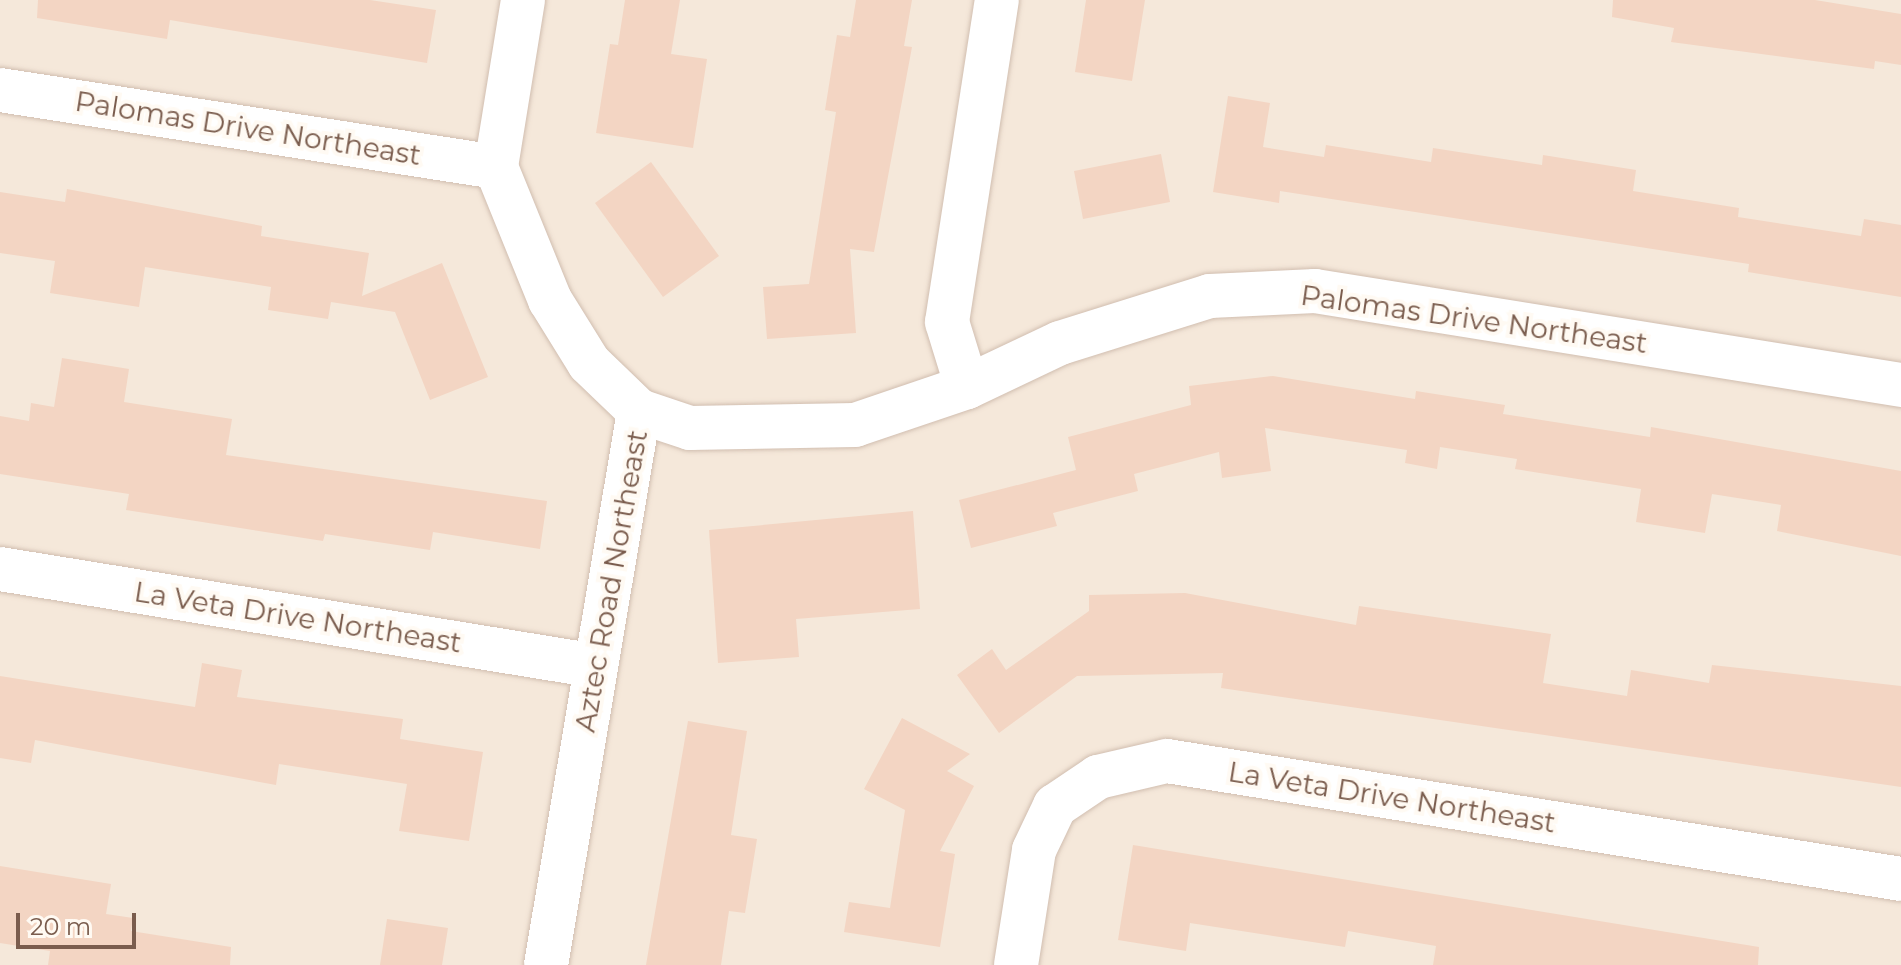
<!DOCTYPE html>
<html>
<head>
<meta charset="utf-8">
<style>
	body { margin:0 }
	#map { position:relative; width:1901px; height:965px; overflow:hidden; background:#fdf6ec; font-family:Montserrat,sans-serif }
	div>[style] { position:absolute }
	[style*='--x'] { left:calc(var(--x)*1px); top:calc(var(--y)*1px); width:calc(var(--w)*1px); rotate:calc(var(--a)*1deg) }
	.residential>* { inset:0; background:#f5e8da }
	.building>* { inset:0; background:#f3d5c3 }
	.roads { filter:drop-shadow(0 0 2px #d1beb0) drop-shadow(0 0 2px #d1beb0) }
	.minor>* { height:44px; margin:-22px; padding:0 22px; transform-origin:22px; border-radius:22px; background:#fff }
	span { translate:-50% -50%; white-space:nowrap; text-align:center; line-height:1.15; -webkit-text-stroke:8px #fffaf3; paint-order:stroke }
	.street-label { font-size:28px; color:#7a5c4d }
	.scale { position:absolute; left:16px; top:913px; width:120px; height:36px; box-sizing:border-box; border:4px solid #7a5c4d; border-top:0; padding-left:10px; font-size:24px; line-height:28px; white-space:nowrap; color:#7a5c4d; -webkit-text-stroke:6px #fffaf3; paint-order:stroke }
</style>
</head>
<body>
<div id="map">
	<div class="residential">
		<div style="clip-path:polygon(0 0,1901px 0,1901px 965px,0 965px)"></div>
	</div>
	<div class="building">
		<div style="clip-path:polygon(38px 0,370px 0,436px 10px,427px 63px,170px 20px,167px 39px,37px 18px)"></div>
		<div style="clip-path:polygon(625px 0,680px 0,671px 54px,707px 59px,693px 148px,596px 133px,610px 44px,618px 45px)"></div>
		<div style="clip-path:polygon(856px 0,912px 0,904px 46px,912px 47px,874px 252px,850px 249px,856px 333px,767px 339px,763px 287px,809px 284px,836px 112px,825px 110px,837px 35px,850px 37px)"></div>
		<div style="clip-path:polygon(1086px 0,1145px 0,1132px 81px,1075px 72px)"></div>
		<div style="clip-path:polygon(1613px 0,1815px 0,1901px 14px,1901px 65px,1875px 61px,1874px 69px,1671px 42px,1674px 28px,1612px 17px)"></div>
		<div style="clip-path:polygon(1228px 96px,1270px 103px,1263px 147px,1324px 157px,1326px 145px,1431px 162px,1433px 148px,1542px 165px,1543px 155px,1636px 170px,1633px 191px,1739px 208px,1738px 217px,1861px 236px,1864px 219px,1901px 225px,1901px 297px,1748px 272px,1749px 264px,1280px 191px,1279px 203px,1213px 192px)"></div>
		<div style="clip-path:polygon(1161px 154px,1170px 202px,1083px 219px,1074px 171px)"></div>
		<div style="clip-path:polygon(651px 162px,719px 256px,663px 297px,595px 203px)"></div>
		<div style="clip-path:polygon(67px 189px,262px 226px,261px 236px,369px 253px,362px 296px,442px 263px,488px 377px,430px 400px,395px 312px,331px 302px,328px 319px,268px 310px,271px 287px,145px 267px,139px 307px,50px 293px,55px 261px,0 253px,0 192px,65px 202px)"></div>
		<div style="clip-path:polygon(62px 358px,129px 369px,124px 402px,232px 419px,226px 455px,547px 501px,540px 549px,433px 532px,430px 550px,325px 534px,323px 541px,126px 510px,129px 494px,0 474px,0 416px,29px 421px,31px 403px,54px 407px)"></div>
		<div style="clip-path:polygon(1273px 376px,1415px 399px,1416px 391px,1505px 405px,1503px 414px,1650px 437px,1651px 427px,1901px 471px,1901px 556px,1777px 531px,1781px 505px,1712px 494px,1705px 533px,1636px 522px,1641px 489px,1515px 469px,1517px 459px,1440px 447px,1437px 469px,1405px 463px,1407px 450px,1265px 428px,1271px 471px,1222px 478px,1219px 452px,1134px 474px,1138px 491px,1053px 513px,1057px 526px,971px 548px,959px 500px,1076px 470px,1068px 437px,1191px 405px,1189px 386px)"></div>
		<div style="clip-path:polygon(913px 511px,920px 609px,796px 619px,799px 657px,718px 663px,709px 530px)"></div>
		<div style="clip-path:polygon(1185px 593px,1356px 625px,1359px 606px,1551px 634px,1543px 683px,1627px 696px,1631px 670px,1709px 683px,1712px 665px,1901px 686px,1901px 787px,1221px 688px,1223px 673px,1077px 676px,999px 733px,957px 675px,992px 649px,1006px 670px,1089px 611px,1089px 595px)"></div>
		<div style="clip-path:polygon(202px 663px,242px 670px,237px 697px,403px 719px,400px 739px,483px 752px,469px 841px,399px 831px,407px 784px,279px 764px,276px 785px,35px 740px,31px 763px,0 758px,0 676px,195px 707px)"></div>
		<div style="clip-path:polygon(902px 718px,970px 754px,947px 771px,974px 786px,940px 851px,955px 854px,940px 947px,844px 932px,849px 902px,890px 908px,905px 810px,864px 789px)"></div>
		<div style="clip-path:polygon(688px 721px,747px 731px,731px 835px,757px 839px,745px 913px,729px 911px,721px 965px,646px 965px)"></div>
		<div style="clip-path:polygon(1133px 845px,1759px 947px,1758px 965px,1433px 965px,1436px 946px,1348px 931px,1345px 947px,1190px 923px,1186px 951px,1118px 940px)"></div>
		<div style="clip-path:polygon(0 866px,111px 884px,106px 914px,133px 918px,131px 931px,231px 947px,230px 965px,48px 965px,50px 951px,0 943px)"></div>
		<div style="clip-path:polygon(387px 919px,448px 928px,442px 965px,380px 965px)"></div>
	</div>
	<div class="roads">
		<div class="minor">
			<div style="--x:523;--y:0;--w:169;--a:99.2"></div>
			<div style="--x:496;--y:167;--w:144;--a:67.9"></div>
			<div style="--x:550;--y:300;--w:74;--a:58.2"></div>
			<div style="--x:589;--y:363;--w:69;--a:43.8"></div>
			<div style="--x:639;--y:411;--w:54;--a:18.4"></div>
			<div style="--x:690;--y:428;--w:165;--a:-1"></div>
			<div style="--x:855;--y:425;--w:118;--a:-18.7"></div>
			<div style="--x:967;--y:387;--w:103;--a:-25.3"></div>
			<div style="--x:1060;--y:343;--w:157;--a:-17.4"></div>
			<div style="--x:1210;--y:296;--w:105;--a:-2.7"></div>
			<div style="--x:1315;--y:291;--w:593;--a:9.11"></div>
			<div style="--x:0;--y:90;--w:502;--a:8.82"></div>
			<div style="--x:967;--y:387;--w:68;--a:-107.1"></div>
			<div style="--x:947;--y:322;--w:326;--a:-81.2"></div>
			<div style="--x:0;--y:569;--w:604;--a:9.24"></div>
			<div style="--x:546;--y:965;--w:562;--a:-80.47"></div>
			<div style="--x:1016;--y:965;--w:116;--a:-81.1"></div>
			<div style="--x:1034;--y:850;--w:49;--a:-64.5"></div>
			<div style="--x:1055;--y:806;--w:52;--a:-34"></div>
			<div style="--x:1098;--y:777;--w:71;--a:-13.1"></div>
			<div style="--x:1167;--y:761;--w:743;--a:9.13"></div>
		</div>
	</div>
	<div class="street-label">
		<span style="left:248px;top:128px;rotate:9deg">Palomas Drive Northeast</span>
		<span style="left:1474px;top:319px;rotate:8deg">Palomas Drive Northeast</span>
		<span style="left:611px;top:581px;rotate:-80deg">Aztec Road Northeast</span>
		<span style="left:298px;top:617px;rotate:9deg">La Veta Drive Northeast</span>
		<span style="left:1392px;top:797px;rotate:9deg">La Veta Drive Northeast</span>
	</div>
	<div class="scale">20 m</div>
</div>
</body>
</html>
